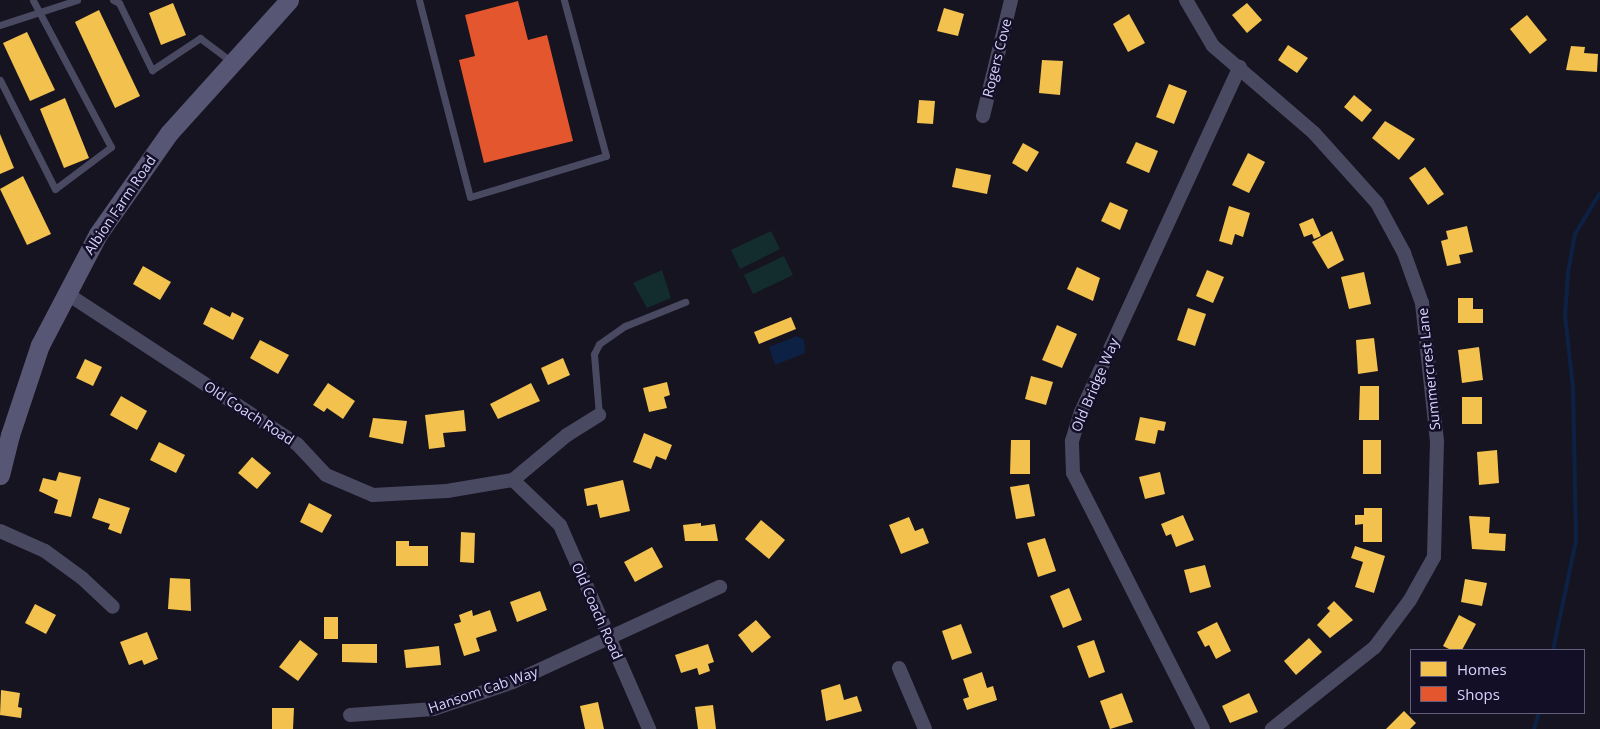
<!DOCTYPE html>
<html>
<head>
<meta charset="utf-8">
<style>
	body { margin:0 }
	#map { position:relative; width:1600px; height:729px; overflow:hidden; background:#161421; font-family:"Open Sans",sans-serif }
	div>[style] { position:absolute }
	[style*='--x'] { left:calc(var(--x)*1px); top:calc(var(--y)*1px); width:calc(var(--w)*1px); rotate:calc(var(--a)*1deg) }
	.green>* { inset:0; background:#132c2d }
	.water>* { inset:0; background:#0d2144 }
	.homes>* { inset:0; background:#f2c14e }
	.shops>* { inset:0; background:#e4572e }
	.stream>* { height:4px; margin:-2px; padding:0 2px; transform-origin:2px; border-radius:2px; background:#0d2144 }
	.lane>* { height:7px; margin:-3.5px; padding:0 3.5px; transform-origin:3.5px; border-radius:3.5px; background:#4a4962 }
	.street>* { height:14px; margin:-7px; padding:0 7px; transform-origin:7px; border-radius:7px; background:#4a4962 }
	.secondary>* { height:19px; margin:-9.5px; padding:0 9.5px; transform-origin:9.5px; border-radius:9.5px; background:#575674 }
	span { translate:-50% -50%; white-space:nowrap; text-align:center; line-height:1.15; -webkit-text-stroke:5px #130f26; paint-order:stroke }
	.street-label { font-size:14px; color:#d9d4ff }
	.legend { position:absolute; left:1410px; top:649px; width:175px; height:65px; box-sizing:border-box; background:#130f26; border:1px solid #625e7d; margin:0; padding:6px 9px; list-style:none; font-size:15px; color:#d9d4ff }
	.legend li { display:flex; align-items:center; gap:10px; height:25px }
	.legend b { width:25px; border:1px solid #625e7d }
</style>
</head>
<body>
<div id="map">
	<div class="green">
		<div style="clip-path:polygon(771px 231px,780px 249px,740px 269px,731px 250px)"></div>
		<div style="clip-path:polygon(784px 256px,793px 275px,753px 294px,744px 275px)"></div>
		<div style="clip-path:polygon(662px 270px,671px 298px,647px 308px,633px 283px)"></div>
	</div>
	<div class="water">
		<div style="clip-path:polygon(797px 336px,804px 340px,805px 353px,775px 365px,769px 347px)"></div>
	</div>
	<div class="homes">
		<div style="clip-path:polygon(173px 3px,186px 35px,161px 45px,149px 13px)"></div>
		<div style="clip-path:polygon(1247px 3px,1262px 20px,1247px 33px,1232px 15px)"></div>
		<div style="clip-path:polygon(944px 8px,964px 14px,958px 36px,937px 31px)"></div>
		<div style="clip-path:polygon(99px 10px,140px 96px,115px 108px,75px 22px)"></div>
		<div style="clip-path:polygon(1129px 14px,1145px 43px,1128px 52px,1113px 24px)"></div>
		<div style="clip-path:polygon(1527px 15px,1547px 40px,1530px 54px,1510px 29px)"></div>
		<div style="clip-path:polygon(27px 32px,55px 90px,30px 101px,3px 43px)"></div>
		<div style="clip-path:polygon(1288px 45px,1308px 58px,1297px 73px,1278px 60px)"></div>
		<div style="clip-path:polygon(1571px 46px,1585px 47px,1584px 53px,1598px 54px,1597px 72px,1566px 70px)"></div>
		<div style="clip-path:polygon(1042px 60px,1063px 61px,1060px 95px,1039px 93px)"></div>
		<div style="clip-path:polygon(1169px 84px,1187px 91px,1174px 124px,1156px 117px)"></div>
		<div style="clip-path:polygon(1354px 95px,1372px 110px,1362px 122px,1344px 107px)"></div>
		<div style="clip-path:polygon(65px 98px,89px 158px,64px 168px,40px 109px)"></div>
		<div style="clip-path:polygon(919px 100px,935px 101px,933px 124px,917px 123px)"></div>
		<div style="clip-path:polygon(1385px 121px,1415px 139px,1399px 160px,1372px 138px)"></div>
		<div style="clip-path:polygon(0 134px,14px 168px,0 174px)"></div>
		<div style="clip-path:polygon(1136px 142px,1158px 151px,1149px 173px,1126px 163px)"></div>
		<div style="clip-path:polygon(1023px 143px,1039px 152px,1027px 172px,1012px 163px)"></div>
		<div style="clip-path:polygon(1248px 153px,1265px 162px,1249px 193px,1232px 185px)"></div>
		<div style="clip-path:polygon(1425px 167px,1444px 194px,1428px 205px,1409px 178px)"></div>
		<div style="clip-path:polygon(956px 168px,991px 175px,987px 194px,952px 187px)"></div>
		<div style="clip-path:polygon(23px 176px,51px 234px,27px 245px,0 189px)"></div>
		<div style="clip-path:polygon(1110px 202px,1128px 210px,1120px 230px,1101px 221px)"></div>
		<div style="clip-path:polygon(1229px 206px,1250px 213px,1243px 237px,1235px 234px,1232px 245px,1219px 241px)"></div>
		<div style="clip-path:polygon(1313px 218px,1321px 236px,1314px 239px,1312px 234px,1304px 237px,1299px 224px)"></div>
		<div style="clip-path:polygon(1467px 226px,1473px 252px,1459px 255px,1461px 263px,1447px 266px,1441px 241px,1448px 239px,1446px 231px)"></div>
		<div style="clip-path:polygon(1332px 231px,1344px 260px,1328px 269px,1312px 242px)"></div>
		<div style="clip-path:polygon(143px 266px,171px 282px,160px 300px,133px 284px)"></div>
		<div style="clip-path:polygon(1077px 267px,1100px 278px,1093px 301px,1067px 289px)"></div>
		<div style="clip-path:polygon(1207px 270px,1224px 277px,1213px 303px,1196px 296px)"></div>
		<div style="clip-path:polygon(1364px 272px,1371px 304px,1349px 309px,1341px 277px)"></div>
		<div style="clip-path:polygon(1458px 298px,1473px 298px,1473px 309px,1483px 309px,1483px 323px,1458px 323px)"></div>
		<div style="clip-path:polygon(211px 307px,230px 317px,232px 312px,244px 318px,233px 340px,203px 324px)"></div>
		<div style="clip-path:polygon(1188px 308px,1206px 314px,1195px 346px,1177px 340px)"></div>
		<div style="clip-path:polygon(791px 317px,796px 329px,759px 344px,754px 332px)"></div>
		<div style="clip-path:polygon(1057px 325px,1077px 334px,1062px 368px,1042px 360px)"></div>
		<div style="clip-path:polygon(1374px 338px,1378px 371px,1358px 374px,1356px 340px)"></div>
		<div style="clip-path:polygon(260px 340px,289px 355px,278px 374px,250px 358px)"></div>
		<div style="clip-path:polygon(1479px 347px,1483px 380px,1462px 383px,1458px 350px)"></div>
		<div style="clip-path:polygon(563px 358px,570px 375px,548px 385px,541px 368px)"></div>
		<div style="clip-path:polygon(85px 359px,102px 367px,93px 386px,76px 378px)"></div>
		<div style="clip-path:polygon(1031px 376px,1053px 382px,1046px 405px,1025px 399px)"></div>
		<div style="clip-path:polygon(667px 382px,670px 395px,664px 397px,667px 408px,649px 412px,643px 388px)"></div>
		<div style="clip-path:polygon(328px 383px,355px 401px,343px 419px,327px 408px,324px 412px,313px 405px)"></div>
		<div style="clip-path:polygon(531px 383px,540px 401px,498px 419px,490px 404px)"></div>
		<div style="clip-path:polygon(1360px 386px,1379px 386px,1379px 420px,1359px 420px)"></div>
		<div style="clip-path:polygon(121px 396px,147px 411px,137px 430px,110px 415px)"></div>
		<div style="clip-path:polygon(1462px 397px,1482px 397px,1482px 424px,1462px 424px)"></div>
		<div style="clip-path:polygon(464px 410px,466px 431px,443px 433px,445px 447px,429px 449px,425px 415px)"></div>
		<div style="clip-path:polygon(1140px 417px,1166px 422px,1164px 431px,1158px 430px,1155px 444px,1135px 440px)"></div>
		<div style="clip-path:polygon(373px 418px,407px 421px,403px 444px,369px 437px)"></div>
		<div style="clip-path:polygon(644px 433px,672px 445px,666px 460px,656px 456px,651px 469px,633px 462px)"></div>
		<div style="clip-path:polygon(1011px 440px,1030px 440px,1030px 474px,1010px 474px)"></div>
		<div style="clip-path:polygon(1363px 440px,1381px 440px,1381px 474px,1363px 474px)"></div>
		<div style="clip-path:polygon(159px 442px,185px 455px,176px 473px,150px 460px)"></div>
		<div style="clip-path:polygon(1497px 450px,1499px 483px,1479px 485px,1477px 452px)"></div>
		<div style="clip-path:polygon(252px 457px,271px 473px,257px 489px,238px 473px)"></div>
		<div style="clip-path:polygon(59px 472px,81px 477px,71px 517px,54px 513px,58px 500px,39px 491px,43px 478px,56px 481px)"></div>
		<div style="clip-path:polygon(1160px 472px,1165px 494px,1145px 499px,1139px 477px)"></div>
		<div style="clip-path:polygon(623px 480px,630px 511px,600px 518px,597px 504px,587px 506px,584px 489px)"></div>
		<div style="clip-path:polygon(1029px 484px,1035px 516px,1016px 519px,1010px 487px)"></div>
		<div style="clip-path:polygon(99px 498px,130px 508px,121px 534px,108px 529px,110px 524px,92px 518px)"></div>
		<div style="clip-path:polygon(309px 503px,332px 515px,322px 533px,300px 522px)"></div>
		<div style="clip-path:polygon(1364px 508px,1382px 508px,1382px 542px,1363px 542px,1363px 524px,1355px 525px,1355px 515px,1364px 515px)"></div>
		<div style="clip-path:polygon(1183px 515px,1194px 540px,1176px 547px,1171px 534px,1166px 536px,1161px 524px)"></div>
		<div style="clip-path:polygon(1469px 516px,1490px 517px,1489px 533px,1506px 534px,1505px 551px,1472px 549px)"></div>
		<div style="clip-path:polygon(909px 517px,915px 531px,923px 528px,929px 543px,901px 554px,889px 525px)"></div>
		<div style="clip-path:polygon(761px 520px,785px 540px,769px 559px,745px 539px)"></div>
		<div style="clip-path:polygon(701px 523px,701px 526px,715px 524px,718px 541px,685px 541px,683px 525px)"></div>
		<div style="clip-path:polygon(461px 532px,475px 533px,474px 563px,460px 562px)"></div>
		<div style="clip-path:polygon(1045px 538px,1056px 571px,1038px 577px,1027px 543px)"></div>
		<div style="clip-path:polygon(396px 541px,409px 541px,409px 546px,428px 546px,428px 566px,396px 566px)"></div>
		<div style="clip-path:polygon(1355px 546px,1385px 556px,1374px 593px,1355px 587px,1363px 562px,1351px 558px)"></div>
		<div style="clip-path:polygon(652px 547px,663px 567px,635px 582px,624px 562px)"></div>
		<div style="clip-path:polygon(1205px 565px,1211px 587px,1190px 593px,1184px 570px)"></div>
		<div style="clip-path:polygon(170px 578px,190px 579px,191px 611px,168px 609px)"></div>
		<div style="clip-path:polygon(1465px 579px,1487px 583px,1482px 606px,1461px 602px)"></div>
		<div style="clip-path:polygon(1069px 588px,1082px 620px,1063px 628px,1050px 596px)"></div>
		<div style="clip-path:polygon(540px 591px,547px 610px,517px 622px,510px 602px)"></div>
		<div style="clip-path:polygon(1334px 601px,1353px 620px,1330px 638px,1317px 625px,1330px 611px,1327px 608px)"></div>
		<div style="clip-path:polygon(35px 604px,56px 615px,46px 634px,25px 623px)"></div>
		<div style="clip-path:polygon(472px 610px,473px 616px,490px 610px,497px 631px,476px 638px,480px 651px,464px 656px,454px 624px,461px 622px,459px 615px)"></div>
		<div style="clip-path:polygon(1459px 615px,1476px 624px,1462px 650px,1451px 650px,1443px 646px)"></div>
		<div style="clip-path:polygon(324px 617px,338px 617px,338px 639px,324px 639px)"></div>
		<div style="clip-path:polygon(756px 620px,771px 637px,752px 653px,738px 635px)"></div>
		<div style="clip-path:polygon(1217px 622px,1231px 651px,1216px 659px,1209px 645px,1205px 647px,1197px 632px)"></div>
		<div style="clip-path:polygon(961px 624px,972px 653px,952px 660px,942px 631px)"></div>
		<div style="clip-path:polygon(147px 632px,158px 659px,144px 665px,142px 660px,129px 665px,120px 642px)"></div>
		<div style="clip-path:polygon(1309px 638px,1322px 652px,1296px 675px,1284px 661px)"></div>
		<div style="clip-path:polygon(300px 640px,318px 654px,298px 681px,279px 667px)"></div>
		<div style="clip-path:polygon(1094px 640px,1105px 672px,1089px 678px,1077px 646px)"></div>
		<div style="clip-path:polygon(342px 644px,377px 644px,377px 663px,342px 662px)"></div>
		<div style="clip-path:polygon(708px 644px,714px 662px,708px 664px,710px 671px,699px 675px,697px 668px,681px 673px,675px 655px)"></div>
		<div style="clip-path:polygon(439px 646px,441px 665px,406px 668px,404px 650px)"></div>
		<div style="clip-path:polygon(982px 672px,987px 688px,993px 686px,997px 700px,967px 710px,963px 699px,969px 697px,963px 679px)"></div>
		<div style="clip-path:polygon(840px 684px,844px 700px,857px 696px,862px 711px,826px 721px,821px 690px)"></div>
		<div style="clip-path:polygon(1px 690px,20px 693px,18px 707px,22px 708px,21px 718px,0 715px)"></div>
		<div style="clip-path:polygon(1122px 693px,1133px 722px,1110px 729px,1100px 701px)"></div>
		<div style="clip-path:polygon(1249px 693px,1258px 712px,1230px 723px,1222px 706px)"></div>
		<div style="clip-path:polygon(598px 702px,604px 729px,585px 729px,580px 706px)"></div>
		<div style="clip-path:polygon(713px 705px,716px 729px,698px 729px,695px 707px)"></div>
		<div style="clip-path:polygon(272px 708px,294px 708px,293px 729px,272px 729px)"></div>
		<div style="clip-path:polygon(1404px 711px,1416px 723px,1410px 729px,1386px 729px)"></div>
	</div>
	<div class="shops">
		<div style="clip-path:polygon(518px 1px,528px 40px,547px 35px,573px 141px,484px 163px,459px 60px,475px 56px,465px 15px)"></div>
	</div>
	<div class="stream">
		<div style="--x:1553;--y:650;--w:111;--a:-78.1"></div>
		<div style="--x:1576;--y:541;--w:154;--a:-91.1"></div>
		<div style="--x:1573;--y:387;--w:71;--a:-96.4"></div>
		<div style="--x:1565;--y:316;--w:43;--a:-86"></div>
		<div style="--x:1568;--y:273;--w:40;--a:-80"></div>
		<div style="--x:1575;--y:234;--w:48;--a:-58.6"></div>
		<div style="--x:1534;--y:729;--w:17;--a:-73"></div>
	</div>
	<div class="lane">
		<div style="--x:113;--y:0;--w:7;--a:27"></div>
		<div style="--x:119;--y:3;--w:75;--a:63.8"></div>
		<div style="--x:152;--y:70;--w:58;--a:-33.7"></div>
		<div style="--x:200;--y:38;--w:40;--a:37"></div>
		<div style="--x:419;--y:0;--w:203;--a:75.5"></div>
		<div style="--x:470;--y:197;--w:142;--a:-16.8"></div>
		<div style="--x:606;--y:156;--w:162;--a:-105.1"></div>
		<div style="--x:0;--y:25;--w:81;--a:-18"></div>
		<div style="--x:0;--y:80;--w:122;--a:63.2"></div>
		<div style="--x:55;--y:189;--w:70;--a:-36.9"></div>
		<div style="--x:111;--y:147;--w:166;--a:-118"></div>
		<div style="--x:599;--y:415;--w:61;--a:-94.7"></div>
		<div style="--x:594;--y:354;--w:11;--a:-63"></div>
		<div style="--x:599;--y:344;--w:32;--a:-35"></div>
		<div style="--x:625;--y:326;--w:65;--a:-21.8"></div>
	</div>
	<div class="street">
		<div style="--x:1186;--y:0;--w:53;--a:59.6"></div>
		<div style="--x:1213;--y:46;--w:133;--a:40.7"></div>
		<div style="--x:1314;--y:133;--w:94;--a:48"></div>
		<div style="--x:1377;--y:203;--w:57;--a:61.6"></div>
		<div style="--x:1404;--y:253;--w:53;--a:70.2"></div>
		<div style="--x:1422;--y:303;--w:139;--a:83.8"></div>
		<div style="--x:1437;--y:441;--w:116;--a:91.5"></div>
		<div style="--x:1434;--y:557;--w:49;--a:119.2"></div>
		<div style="--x:1410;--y:600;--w:59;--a:126.7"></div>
		<div style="--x:1375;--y:647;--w:132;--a:141.5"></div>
		<div style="--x:983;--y:116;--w:119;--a:-76.4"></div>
		<div style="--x:66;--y:293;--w:277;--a:33.2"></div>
		<div style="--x:298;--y:445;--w:41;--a:47"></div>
		<div style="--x:326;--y:475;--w:51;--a:23.1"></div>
		<div style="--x:373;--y:495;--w:74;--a:-3.1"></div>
		<div style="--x:447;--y:491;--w:67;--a:-9.5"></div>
		<div style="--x:513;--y:480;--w:65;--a:43.8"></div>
		<div style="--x:560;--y:525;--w:223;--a:66.4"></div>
		<div style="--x:513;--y:480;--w:70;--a:-39.8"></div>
		<div style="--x:567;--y:435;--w:38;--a:-32"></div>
		<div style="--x:0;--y:531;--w:49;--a:24"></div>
		<div style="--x:45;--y:551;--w:46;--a:36.1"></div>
		<div style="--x:82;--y:578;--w:42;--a:43.1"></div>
		<div style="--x:899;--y:668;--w:66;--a:66.9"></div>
		<div style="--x:350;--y:715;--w:84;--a:-4.1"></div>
		<div style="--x:434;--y:709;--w:83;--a:-18.9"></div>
		<div style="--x:513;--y:682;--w:228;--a:-24.7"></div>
		<div style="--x:1203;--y:729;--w:287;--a:-116.9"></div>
		<div style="--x:1073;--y:473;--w:32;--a:-92"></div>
		<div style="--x:1072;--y:441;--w:30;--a:-73"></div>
		<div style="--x:1081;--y:412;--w:380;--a:-65.3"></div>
	</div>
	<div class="secondary">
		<div style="--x:0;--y:475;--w:41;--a:-76"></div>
		<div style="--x:10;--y:435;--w:95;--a:-71.6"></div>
		<div style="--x:40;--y:345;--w:125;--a:-62.4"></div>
		<div style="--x:98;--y:234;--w:123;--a:-54.9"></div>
		<div style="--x:169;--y:133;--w:179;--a:-47.9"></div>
	</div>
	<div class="street-label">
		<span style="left:997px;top:58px;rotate:-76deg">Rogers Cove</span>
		<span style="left:120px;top:205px;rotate:-56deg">Albion Farm Road</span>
		<span style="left:1429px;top:369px;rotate:-96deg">Summercrest Lane</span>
		<span style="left:1095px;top:385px;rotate:-67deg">Old Bridge Way</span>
		<span style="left:249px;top:413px;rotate:33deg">Old Coach Road</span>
		<span style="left:597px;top:611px;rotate:66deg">Old Coach Road</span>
		<span style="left:483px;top:690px;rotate:-19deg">Hansom Cab Way</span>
	</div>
	<ul class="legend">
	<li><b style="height:14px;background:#f2c14e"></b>Homes</li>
	<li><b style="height:14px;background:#e4572e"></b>Shops</li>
	</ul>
</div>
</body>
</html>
